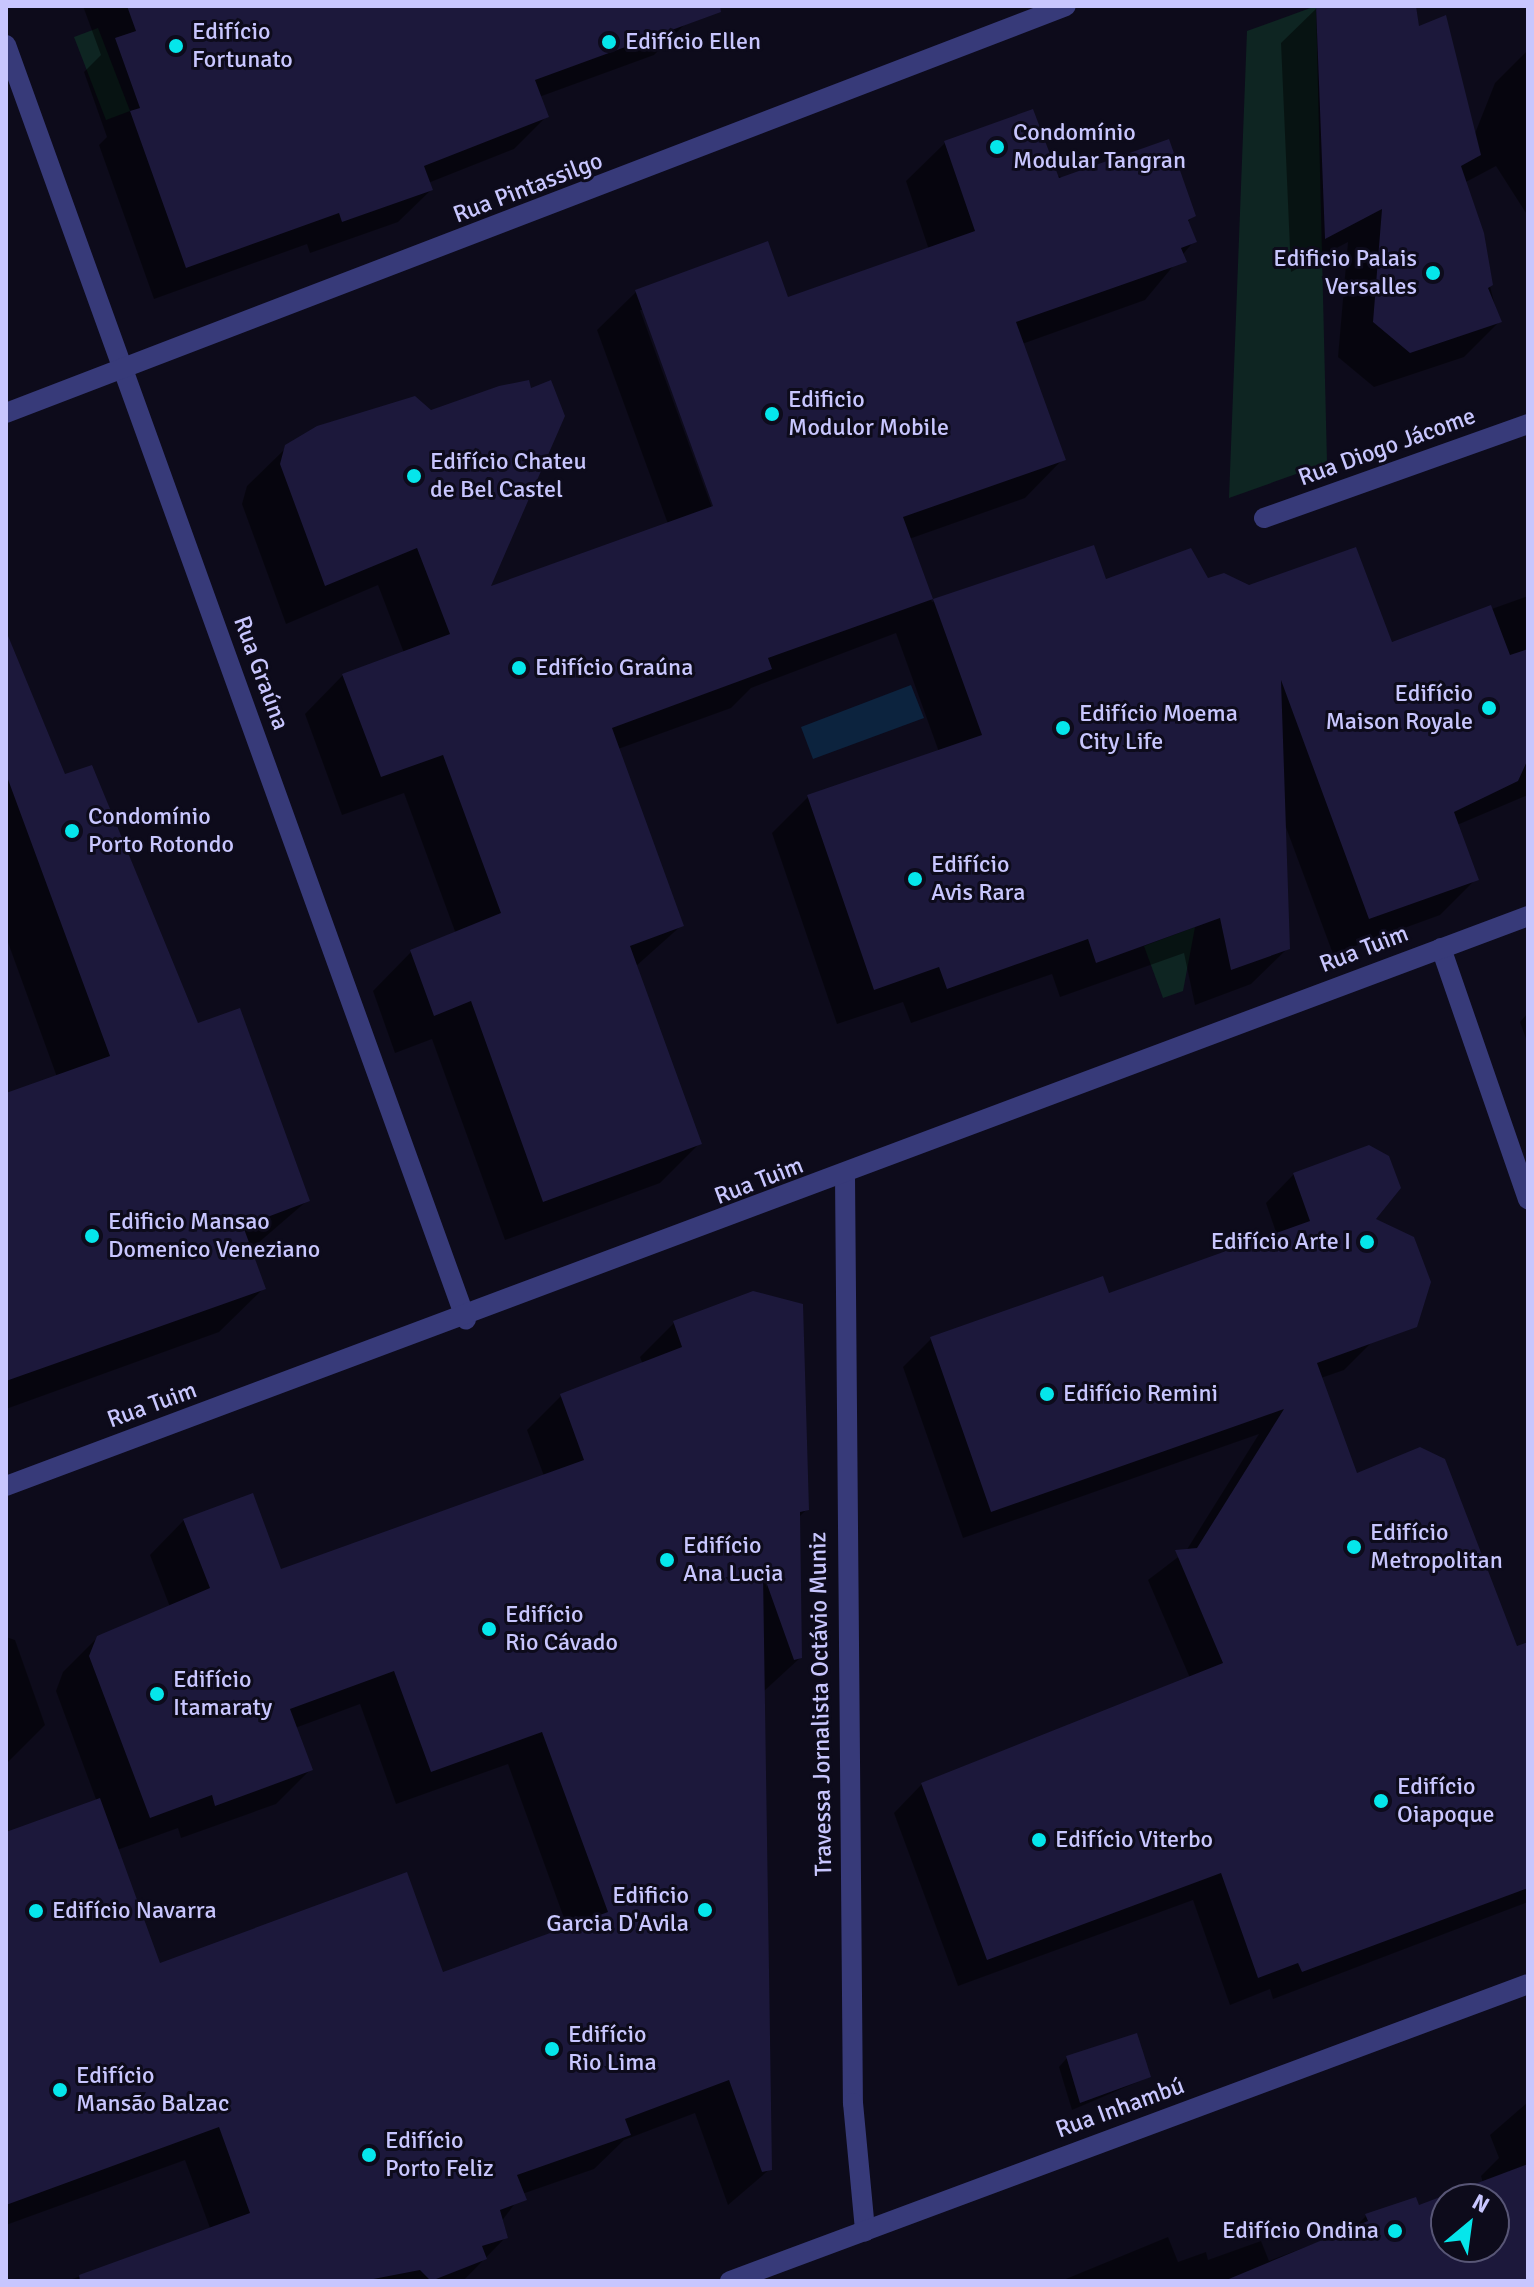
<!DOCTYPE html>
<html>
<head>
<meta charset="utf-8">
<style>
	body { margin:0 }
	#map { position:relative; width:1534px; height:2287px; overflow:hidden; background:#0d0b1b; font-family:Signika,sans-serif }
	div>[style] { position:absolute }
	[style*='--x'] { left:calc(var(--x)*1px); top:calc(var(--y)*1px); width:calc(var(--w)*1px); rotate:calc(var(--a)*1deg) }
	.green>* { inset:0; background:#0e2522 }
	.water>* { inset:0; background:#0c233e }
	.shadow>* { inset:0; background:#0007 }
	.building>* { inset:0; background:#1c183b }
	.minor>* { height:20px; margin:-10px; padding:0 10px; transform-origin:10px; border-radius:10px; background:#373a79 }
	.dots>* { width:22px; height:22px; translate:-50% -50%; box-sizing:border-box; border:4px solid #0d0b1b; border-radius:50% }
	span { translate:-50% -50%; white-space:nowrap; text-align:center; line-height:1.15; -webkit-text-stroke:6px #0d0b1b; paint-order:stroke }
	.poi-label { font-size:24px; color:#c8c6fe }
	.left { translate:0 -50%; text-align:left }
	.right { translate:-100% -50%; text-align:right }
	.street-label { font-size:24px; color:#c8c6fe }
	.frame { position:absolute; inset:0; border:8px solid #c8c6fe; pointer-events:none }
	.north { position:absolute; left:1430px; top:2183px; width:80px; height:80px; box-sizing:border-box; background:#0d0b1b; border:2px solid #585676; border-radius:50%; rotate:29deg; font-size:22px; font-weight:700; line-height:32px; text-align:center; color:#c8c6fe }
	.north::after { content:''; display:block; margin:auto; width:28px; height:36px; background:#05e6eb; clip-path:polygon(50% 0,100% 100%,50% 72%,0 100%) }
</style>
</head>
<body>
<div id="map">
	<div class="green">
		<div style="clip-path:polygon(1316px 6px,1327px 463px,1229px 498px,1247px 31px)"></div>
		<div style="clip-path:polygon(98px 28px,130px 111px,106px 120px,74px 37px)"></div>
		<div style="clip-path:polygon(1195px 927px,1183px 991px,1163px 998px,1144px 946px)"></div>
	</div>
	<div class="water">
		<div style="clip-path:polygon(911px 685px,924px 718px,813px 759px,801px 727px)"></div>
	</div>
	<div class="shadow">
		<div style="clip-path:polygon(83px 6px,680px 6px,686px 23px,654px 55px,539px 97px,546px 117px,514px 149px,428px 183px,431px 190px,398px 222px,310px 253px,307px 244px,154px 299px,99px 145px,107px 137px,84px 72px,101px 55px)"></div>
		<div style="clip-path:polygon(1319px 6px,1414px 6px,1418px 28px,1474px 136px,1495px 83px,1528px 50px,1528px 216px,1496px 166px,1464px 183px,1499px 322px,1464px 357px,1374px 387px,1338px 357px,1348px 242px,1291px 272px,1281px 43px)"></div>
		<div style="clip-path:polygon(evenodd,945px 143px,1194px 216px,1187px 222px,1194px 241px,1145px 300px,1022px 344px,1063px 459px,1025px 498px,909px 539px,932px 602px,1093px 548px,1105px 581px,1207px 581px,1391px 645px,1528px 596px,1528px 795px,1457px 825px,1476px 879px,1440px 915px,1333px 954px,1284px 822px,1288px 948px,1251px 984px,1195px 1005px,1184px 953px,1060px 997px,1052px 974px,911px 1023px,903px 1002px,837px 1024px,772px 833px,808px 797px,939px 752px,896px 633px,751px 688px,731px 708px,618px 749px,682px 925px,635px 967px,699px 1144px,660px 1183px,505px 1240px,432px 1039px,395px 1053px,373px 991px,411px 952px,456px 934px,404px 793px,342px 815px,305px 714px,343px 675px,404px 653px,378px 585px,286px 624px,242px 504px,247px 486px,287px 447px,487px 590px,668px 524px,597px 330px,636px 292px,787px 300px,929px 250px,906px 181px,945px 143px,640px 310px,644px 310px,718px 514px,715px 516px,640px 310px)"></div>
		<div style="clip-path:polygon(6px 707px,64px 777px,197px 1026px,308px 1200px,250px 1250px,264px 1288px,219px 1332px,6px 1409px,6px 1095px,57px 1077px,6px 937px)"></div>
		<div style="clip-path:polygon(1528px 1013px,1528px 1044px,1520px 1022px)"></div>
		<div style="clip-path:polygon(1294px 1174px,1373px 1220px,1372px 1342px,1344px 1370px,1321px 1378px,1356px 1475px,1516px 1649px,1528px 1644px,1528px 1902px,1273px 1999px,1270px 1989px,1230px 2005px,1193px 1900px,958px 1986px,894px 1813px,922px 1784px,1190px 1678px,1148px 1580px,1186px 1551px,1259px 1434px,963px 1538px,903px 1367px,931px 1339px,1108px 1296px,1277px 1235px,1266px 1203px)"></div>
		<div style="clip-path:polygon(evenodd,674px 1323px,807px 1509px,798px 1518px,800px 1658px,763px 1692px,770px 2169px,728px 2205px,695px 2113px,624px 2140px,594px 2169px,522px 2194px,501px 2222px,506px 2237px,463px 2281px,67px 2281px,210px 2228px,185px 2160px,6px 2225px,6px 1834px,97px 1802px,56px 1691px,63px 1672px,98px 1637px,170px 1607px,150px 1555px,184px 1520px,280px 1572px,544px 1476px,527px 1430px,561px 1396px,643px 1365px,640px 1357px,674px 1323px,758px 1564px,767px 1578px,767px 1588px,758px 1564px,674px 1323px,360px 1704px,396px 1804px,508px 1764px,568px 1929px,442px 1974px,158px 1965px,117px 1850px,178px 1828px,181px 1838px,276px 1804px,311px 1769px,295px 1728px,360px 1704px)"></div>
		<div style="clip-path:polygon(6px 1637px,15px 1640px,45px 1725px,6px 1764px)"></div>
		<div style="clip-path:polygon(1067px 2058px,1149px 2077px,1072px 2110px,1059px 2067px)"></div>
		<div style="clip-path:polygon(evenodd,1528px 2102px,1528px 2281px,1061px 2281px,1168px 2237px,1178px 2262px,1206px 2252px,1208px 2260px,1261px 2241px,1269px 2261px,1353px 2229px,1366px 2216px,1418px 2208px,1483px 2183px,1481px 2176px,1499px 2158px,1490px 2135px,1528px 2102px,1446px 2199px,1494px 2199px,1494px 2247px,1446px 2247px,1446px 2199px)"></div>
	</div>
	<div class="building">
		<div style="clip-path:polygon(127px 6px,720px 6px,721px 12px,535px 80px,549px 117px,424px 166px,433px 190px,342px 222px,339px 213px,186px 268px,130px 111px,140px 108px,115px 38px,136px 31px)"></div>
		<div style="clip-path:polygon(1316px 6px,1416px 6px,1419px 26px,1446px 15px,1481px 155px,1461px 166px,1484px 233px,1493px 285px,1488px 288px,1502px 322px,1410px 353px,1373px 322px,1382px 209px,1325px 239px)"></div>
		<div style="clip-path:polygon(1033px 109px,1059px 178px,1169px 139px,1196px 216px,1188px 220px,1197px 242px,1181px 248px,1187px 262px,1016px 322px,1066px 460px,903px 517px,933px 599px,768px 658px,772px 669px,612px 728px,684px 926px,630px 946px,702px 1144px,543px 1202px,471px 1001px,434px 1016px,410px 950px,501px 913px,443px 755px,381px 777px,342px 674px,450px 634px,417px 548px,325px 586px,280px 464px,285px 445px,317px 426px,415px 396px,431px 410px,499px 386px,529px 380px,531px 388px,551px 380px,565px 416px,491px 586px,713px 506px,635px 290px,768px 241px,788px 297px,975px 231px,944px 141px)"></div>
		<div style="clip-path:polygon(1094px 545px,1106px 579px,1191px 548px,1208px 578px,1224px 573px,1249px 585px,1356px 547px,1392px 642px,1491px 605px,1510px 655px,1528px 649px,1528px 759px,1518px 781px,1454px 812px,1479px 880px,1369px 919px,1281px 680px,1290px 949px,1231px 970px,1220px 918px,1096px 963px,1088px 939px,947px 989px,939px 967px,874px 990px,807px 795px,982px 735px,933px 599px)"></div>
		<div style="clip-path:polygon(6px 631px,65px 774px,92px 765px,198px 1023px,240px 1008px,310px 1201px,243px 1226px,266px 1289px,6px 1381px,6px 1093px,110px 1056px,6px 774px)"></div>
		<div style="clip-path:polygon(1369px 1145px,1389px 1156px,1401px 1188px,1376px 1219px,1414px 1237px,1431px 1282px,1417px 1327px,1317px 1363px,1357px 1473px,1420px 1447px,1445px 1459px,1517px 1646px,1528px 1642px,1528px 1888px,1302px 1972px,1298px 1963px,1258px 1978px,1221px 1873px,987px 1960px,921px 1783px,1223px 1663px,1175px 1550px,1197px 1548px,1284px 1409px,991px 1512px,930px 1337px,1103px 1276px,1109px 1293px,1310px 1221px,1293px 1173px)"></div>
		<div style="clip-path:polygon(753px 1291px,803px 1304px,809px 1510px,800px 1512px,802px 1658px,794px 1660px,763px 1573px,772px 2170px,762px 2172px,729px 2080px,625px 2119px,631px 2135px,517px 2175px,527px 2200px,500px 2210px,508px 2238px,482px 2246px,487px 2259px,431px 2281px,420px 2270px,363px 2281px,80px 2281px,79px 2275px,250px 2213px,219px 2127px,6px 2205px,6px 1832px,100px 1798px,160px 1963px,407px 1872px,443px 1972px,608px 1912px,542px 1732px,431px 1772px,394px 1671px,290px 1709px,313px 1770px,215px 1806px,212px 1795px,150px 1818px,89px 1656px,97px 1636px,210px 1588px,183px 1519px,253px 1493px,281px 1569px,584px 1460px,560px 1394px,682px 1347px,673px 1321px)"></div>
		<div style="clip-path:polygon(1137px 2033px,1151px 2077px,1080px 2103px,1066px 2056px)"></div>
		<div style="clip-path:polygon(evenodd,1528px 2164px,1528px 2281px,1224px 2281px,1368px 2221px,1365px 2214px,1416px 2197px,1419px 2205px,1528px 2164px,1446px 2199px,1494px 2199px,1494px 2247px,1446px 2247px,1446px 2199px)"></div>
	</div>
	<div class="minor">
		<div style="--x:6;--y:45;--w:1355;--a:70.16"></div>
		<div style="--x:6;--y:413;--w:1135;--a:-21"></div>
		<div style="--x:1264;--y:518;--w:280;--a:-19.6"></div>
		<div style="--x:1441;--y:948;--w:266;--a:70.9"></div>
		<div style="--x:845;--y:1176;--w:927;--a:89.51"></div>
		<div style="--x:853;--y:2103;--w:129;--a:84.6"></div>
		<div style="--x:6;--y:1486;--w:1625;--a:-20.53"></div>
		<div style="--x:730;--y:2281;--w:851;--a:-20.41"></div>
	</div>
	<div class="dots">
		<div style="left:609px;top:42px;background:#05e6eb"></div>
		<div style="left:176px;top:46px;background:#05e6eb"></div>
		<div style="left:997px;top:147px;background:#05e6eb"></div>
		<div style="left:1433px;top:273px;background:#05e6eb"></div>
		<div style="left:772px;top:414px;background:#05e6eb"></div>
		<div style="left:414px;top:476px;background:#05e6eb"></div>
		<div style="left:519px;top:668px;background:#05e6eb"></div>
		<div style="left:1489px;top:708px;background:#05e6eb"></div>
		<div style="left:1063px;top:728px;background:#05e6eb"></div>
		<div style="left:72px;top:831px;background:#05e6eb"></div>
		<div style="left:915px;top:879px;background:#05e6eb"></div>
		<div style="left:92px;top:1236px;background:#05e6eb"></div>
		<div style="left:1367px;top:1242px;background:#05e6eb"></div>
		<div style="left:1047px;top:1394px;background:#05e6eb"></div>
		<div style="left:1354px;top:1547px;background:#05e6eb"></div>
		<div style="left:667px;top:1560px;background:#05e6eb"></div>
		<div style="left:489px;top:1629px;background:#05e6eb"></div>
		<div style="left:157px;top:1694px;background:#05e6eb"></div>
		<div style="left:1381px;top:1801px;background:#05e6eb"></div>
		<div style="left:1039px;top:1840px;background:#05e6eb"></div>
		<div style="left:705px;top:1910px;background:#05e6eb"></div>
		<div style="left:36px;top:1911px;background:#05e6eb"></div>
		<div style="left:552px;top:2049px;background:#05e6eb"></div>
		<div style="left:60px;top:2090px;background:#05e6eb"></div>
		<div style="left:369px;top:2155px;background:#05e6eb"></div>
		<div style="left:1395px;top:2231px;background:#05e6eb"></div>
	</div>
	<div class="poi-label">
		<span class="left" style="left:192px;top:46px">Edifício<br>Fortunato</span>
		<span class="left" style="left:625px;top:42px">Edifício Ellen</span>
		<span class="left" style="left:1013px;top:147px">Condomínio<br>Modular Tangran</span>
		<span class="right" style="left:1417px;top:273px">Edificio Palais<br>Versalles</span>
		<span class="left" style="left:788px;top:414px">Edificio<br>Modulor Mobile</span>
		<span class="left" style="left:430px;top:476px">Edifício Chateu<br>de Bel Castel</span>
		<span class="left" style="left:535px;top:668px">Edifício Graúna</span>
		<span class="right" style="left:1473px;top:708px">Edifício<br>Maison Royale</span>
		<span class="left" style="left:1079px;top:728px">Edifício Moema<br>City Life</span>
		<span class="left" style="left:88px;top:831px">Condomínio<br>Porto Rotondo</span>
		<span class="left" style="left:931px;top:879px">Edifício<br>Avis Rara</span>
		<span class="left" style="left:108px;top:1236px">Edificio Mansao<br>Domenico Veneziano</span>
		<span class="right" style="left:1351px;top:1242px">Edifício Arte I</span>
		<span class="left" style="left:1063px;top:1394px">Edifício Remini</span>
		<span class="left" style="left:1370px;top:1547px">Edifício<br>Metropolitan</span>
		<span class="left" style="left:683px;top:1560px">Edifício<br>Ana Lucia</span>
		<span class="left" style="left:505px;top:1629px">Edifício<br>Rio Cávado</span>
		<span class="left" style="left:173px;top:1694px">Edifício<br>Itamaraty</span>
		<span class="left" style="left:1397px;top:1801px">Edifício<br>Oiapoque</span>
		<span class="left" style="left:1055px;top:1840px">Edifício Viterbo</span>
		<span class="right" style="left:689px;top:1910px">Edificio<br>Garcia D'Avila</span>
		<span class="left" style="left:52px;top:1911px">Edifício Navarra</span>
		<span class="left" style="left:568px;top:2049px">Edifício<br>Rio Lima</span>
		<span class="left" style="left:76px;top:2090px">Edifício<br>Mansão Balzac</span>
		<span class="left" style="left:385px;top:2155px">Edifício<br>Porto Feliz</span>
		<span class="right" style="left:1379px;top:2231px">Edifício Ondina</span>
	</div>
	<div class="street-label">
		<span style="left:528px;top:188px;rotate:-21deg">Rua Pintassilgo</span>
		<span style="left:1387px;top:447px;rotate:-20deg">Rua Diogo Jácome</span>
		<span style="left:261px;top:673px;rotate:70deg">Rua Graúna</span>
		<span style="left:1364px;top:949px;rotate:-21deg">Rua Tuim</span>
		<span style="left:759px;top:1181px;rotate:-21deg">Rua Tuim</span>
		<span style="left:152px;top:1405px;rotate:-20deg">Rua Tuim</span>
		<span style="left:821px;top:1704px;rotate:-91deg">Travessa Jornalista Octávio Muniz</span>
		<span style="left:1120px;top:2108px;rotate:-20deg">Rua Inhambú</span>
	</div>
	<div class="frame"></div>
	<div class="north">N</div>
</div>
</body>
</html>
